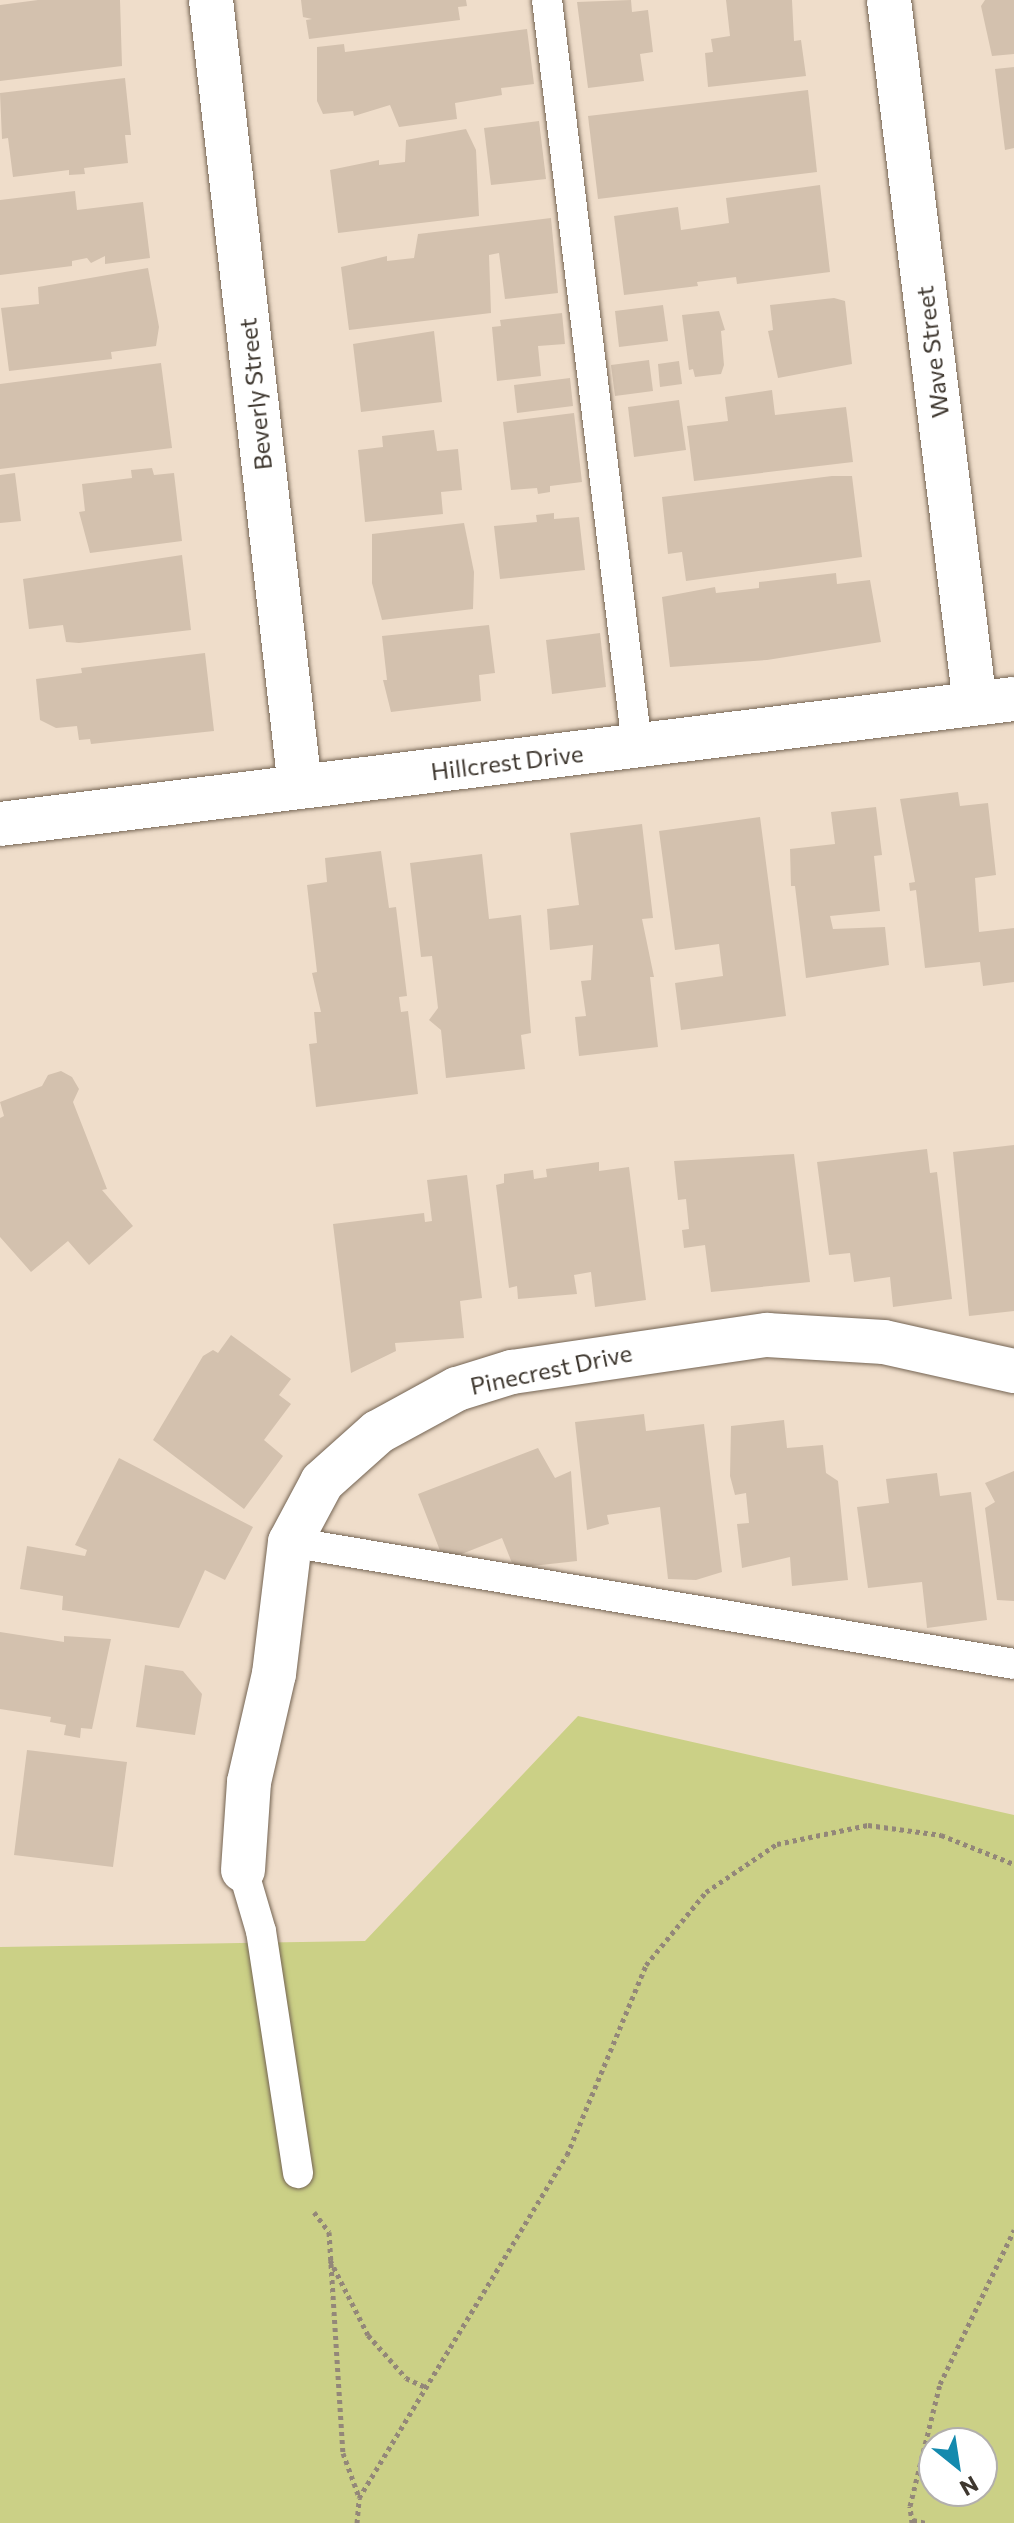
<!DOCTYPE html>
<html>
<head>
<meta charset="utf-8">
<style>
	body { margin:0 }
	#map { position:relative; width:1014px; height:2523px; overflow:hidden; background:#efddca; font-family:Commissioner,sans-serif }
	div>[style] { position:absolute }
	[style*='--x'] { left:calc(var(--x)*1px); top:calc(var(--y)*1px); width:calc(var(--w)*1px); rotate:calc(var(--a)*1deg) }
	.green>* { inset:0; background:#cbd086 }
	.building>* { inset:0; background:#d3c1ae }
	.path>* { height:5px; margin-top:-2.5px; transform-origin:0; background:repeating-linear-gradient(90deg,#938779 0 4px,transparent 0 8px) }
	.roads { filter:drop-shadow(0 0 2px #746453) drop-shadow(0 0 2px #746453) }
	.service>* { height:30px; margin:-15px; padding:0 15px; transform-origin:15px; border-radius:15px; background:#fff }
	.minor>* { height:44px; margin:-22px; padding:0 22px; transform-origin:22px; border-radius:22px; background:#fff }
	.tertiary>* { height:44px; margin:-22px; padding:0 22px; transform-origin:22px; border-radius:22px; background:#fff }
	span { translate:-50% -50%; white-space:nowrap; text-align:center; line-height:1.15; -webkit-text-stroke:6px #fff; paint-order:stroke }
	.street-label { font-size:24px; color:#3e372f }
	.north { position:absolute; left:918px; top:2427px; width:80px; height:80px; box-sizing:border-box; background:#fff; border:2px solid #b2afac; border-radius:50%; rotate:150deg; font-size:22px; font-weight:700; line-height:32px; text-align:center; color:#3e372f }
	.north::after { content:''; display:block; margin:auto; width:28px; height:36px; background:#148aae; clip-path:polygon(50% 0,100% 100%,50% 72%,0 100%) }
</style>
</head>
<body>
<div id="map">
	<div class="green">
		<div style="clip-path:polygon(evenodd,578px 1716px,1014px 1815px,1014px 2523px,0 2523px,0 1947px,365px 1941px,578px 1716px,934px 2443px,982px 2443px,982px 2491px,934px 2491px,934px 2443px)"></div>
	</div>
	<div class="building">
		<div style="clip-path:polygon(38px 0,120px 0,122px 66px,0 81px,0 5px)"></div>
		<div style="clip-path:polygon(301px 0,466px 0,467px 6px,458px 7px,460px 20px,309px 39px,306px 20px,312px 19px,303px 17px)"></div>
		<div style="clip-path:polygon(631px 0,632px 12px,648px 10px,653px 52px,640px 54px,644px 81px,588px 88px,577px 2px)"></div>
		<div style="clip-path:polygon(726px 0,792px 0,794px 41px,801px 40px,806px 76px,708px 87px,705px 53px,713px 52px,711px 39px,730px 36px)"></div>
		<div style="clip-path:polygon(985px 0,1014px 0,1014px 54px,992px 56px,981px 6px)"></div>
		<div style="clip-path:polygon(527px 29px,534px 84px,501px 88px,502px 95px,455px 103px,457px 119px,399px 127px,390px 105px,354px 116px,353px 111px,323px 114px,317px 101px,317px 47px,344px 44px,345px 52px)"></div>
		<div style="clip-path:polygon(1014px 67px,1014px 148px,1005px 150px,995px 69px)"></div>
		<div style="clip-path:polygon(125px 78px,131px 135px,125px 135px,128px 163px,84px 168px,85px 174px,69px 175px,69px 170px,13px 177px,8px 138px,2px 139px,0 93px)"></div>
		<div style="clip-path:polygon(808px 90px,817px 172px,598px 199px,588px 116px)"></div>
		<div style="clip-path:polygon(539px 121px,546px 179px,491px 185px,484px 128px)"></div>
		<div style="clip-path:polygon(466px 129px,476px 150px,479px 216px,338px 233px,330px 170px,379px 160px,379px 165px,405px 162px,406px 140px)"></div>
		<div style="clip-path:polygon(820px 185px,830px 272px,737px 284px,736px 277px,697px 282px,698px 286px,624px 295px,614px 216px,678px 207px,681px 230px,729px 223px,726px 198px)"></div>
		<div style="clip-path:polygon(75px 191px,77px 210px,143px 202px,150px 258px,105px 264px,105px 256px,91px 263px,87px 258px,72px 261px,72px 266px,0 275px,0 200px)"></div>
		<div style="clip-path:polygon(551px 218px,558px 293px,505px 299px,499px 253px,489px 255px,491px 313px,349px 330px,341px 267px,387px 256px,387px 261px,414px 258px,418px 234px)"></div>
		<div style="clip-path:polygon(148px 268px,159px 327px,156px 346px,111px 352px,112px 359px,9px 371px,1px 308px,39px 304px,38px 287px)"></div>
		<div style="clip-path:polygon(834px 298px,845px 301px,852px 364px,778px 378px,768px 331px,773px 330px,770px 305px)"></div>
		<div style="clip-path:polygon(663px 305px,668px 341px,619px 347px,615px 311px)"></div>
		<div style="clip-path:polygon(719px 311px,725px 330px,721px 331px,724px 365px,721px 374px,695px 377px,693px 369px,689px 370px,682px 315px)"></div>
		<div style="clip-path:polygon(562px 313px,565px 344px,538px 346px,541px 376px,497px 381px,492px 327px,501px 326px,500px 320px)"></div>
		<div style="clip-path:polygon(434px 331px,442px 402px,361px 412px,353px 344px)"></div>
		<div style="clip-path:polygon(649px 360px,653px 391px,615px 396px,611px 365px)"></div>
		<div style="clip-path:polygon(679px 361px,682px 384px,660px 387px,658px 364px)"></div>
		<div style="clip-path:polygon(161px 363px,172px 448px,0 469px,0 384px)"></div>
		<div style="clip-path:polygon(570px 378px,573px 406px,517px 413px,514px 385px)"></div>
		<div style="clip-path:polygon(772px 390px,775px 415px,846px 407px,853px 462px,694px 481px,687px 426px,728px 421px,725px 397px)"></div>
		<div style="clip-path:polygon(679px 400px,686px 450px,634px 457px,628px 407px)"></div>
		<div style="clip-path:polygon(574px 413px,582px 482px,550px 486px,550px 492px,538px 494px,537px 488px,511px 490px,503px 422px)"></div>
		<div style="clip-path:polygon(434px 430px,437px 451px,458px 449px,462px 490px,441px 492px,443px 514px,365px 522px,358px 450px,383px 447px,382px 436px)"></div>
		<div style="clip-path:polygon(152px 468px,154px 475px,174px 473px,182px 541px,90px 553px,79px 512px,85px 511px,82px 484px,132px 478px,131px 470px)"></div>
		<div style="clip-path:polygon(15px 473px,21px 521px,0 523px,0 475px)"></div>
		<div style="clip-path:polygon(832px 476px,852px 476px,862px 557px,686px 581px,682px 552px,668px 554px,662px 497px)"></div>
		<div style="clip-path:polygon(554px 513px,554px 519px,579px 517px,585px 570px,500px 579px,494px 526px,537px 522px,536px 515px)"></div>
		<div style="clip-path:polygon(464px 523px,474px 572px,473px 609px,382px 620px,372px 583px,372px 534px)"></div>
		<div style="clip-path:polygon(182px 555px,191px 630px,79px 643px,66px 642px,63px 625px,29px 629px,23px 579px)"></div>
		<div style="clip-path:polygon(836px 573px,837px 584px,870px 580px,881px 642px,767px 660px,670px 667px,662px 597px,715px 587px,716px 593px,759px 588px,759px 582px)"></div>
		<div style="clip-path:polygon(489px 625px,495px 673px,479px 675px,481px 701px,391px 712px,383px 680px,387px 680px,382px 636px)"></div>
		<div style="clip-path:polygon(600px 633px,606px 687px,552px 694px,546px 640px)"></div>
		<div style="clip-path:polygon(205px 653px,214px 731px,91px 744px,90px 739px,79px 740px,77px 726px,56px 728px,40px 720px,36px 679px,82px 673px,81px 668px)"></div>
		<div style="clip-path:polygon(958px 792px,960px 806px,988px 803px,996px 875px,975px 878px,979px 932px,1014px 928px,1014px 982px,983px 986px,980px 962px,925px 968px,916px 890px,910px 891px,909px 883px,915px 882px,900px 799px)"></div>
		<div style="clip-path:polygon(876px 807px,882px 855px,874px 856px,880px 911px,830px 916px,833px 929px,885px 927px,889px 965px,806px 978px,795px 886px,791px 886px,790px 849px,835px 844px,831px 812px)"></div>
		<div style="clip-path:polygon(760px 817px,786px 1016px,681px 1030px,675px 983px,723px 976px,719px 944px,675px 950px,659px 831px)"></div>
		<div style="clip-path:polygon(642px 824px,653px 918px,642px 919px,654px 977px,650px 977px,658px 1047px,579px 1056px,575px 1017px,586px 1016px,581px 981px,591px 980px,593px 945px,550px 950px,547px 909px,579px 905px,570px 833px)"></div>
		<div style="clip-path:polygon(381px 851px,389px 908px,396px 907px,407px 996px,399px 997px,401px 1012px,408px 1011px,418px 1094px,316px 1107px,309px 1044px,317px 1043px,314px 1012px,321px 1012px,312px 973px,317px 972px,307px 885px,327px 882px,325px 858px)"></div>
		<div style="clip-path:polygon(482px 854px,489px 919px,521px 915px,531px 1033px,521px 1035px,525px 1069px,446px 1078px,441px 1030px,429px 1020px,438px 1008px,432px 956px,421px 957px,410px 863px)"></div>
		<div style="clip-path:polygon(61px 1071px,72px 1077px,79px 1089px,73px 1102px,107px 1189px,102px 1190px,133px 1226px,89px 1265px,68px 1241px,31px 1272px,0 1237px,0 1118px,4px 1116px,0 1102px,42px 1086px,48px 1075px)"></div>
		<div style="clip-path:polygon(1014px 1145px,1014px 1311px,969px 1316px,953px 1152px)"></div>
		<div style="clip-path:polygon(927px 1149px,930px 1173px,937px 1172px,952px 1299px,893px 1307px,890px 1277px,854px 1282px,850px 1253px,829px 1255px,817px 1162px)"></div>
		<div style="clip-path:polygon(794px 1154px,810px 1282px,711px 1292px,705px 1245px,684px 1248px,682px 1230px,689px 1229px,686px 1199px,678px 1200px,674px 1161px)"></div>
		<div style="clip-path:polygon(599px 1162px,599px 1171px,629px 1167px,646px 1300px,595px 1307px,591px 1272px,574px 1275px,577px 1294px,518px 1299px,517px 1286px,509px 1288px,496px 1185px,504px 1183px,504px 1174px,533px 1170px,534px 1179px,547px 1177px,546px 1169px)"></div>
		<div style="clip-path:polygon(467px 1175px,482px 1298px,460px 1301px,464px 1338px,395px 1343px,396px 1351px,351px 1373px,333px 1224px,424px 1213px,425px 1222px,432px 1221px,427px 1180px)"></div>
		<div style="clip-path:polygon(231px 1335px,291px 1379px,279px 1395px,291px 1404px,264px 1440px,283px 1456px,244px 1509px,153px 1440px,203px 1356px,213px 1350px,218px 1353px)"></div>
		<div style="clip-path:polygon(644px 1414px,646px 1431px,704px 1424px,722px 1572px,696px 1580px,668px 1579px,660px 1507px,607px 1515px,609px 1524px,587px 1530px,575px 1422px)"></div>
		<div style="clip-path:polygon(784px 1420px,787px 1448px,823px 1445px,826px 1473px,838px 1481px,848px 1580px,792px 1586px,790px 1557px,742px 1568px,737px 1524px,749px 1523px,746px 1493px,735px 1495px,730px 1476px,731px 1426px)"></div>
		<div style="clip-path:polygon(538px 1448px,555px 1478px,571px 1471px,577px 1561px,514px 1568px,502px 1538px,444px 1561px,418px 1494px)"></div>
		<div style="clip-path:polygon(119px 1458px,253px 1527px,225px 1580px,205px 1570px,179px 1628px,62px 1610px,63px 1596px,20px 1589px,27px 1546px,85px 1556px,87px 1550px,75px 1545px)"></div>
		<div style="clip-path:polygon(1014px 1471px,1014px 1601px,997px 1600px,985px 1508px,995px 1502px,985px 1483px)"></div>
		<div style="clip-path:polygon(937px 1473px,940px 1496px,971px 1492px,987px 1620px,927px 1628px,922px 1582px,868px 1588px,857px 1507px,889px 1503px,886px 1479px)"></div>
		<div style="clip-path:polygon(0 1632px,64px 1642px,64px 1636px,111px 1639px,92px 1729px,81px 1728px,80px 1738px,64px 1735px,66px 1725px,50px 1722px,51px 1717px,0 1709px)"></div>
		<div style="clip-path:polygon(145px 1665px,183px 1671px,202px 1694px,195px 1735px,136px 1727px)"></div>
		<div style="clip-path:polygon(27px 1750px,127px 1762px,113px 1867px,14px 1855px)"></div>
	</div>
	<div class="path">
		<div style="--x:314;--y:2212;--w:25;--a:53"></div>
		<div style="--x:329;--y:2232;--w:221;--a:86.4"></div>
		<div style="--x:343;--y:2453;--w:47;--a:70"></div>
		<div style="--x:330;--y:2260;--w:84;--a:63.1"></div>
		<div style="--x:368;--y:2335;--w:57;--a:48.5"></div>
		<div style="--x:406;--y:2378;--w:23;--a:25"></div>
		<div style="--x:913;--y:2520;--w:13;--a:13"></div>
		<div style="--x:357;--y:2523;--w:25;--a:-85"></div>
		<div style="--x:359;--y:2498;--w:401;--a:-58.8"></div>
		<div style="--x:567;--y:2155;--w:206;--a:-67.4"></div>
		<div style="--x:646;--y:1965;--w:94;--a:-50.6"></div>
		<div style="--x:706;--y:1892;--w:86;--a:-34.1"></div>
		<div style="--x:777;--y:1844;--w:93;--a:-11.8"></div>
		<div style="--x:868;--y:1825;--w:74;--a:7.8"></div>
		<div style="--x:941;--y:1835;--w:79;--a:21.7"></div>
		<div style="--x:912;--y:2523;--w:17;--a:-97"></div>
		<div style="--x:910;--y:2506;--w:126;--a:-76.2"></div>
		<div style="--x:940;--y:2384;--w:171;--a:-64.3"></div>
	</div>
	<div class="roads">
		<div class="service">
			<div style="--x:547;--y:0;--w:751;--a:83.12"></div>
			<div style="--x:290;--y:1542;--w:734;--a:9.56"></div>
			<div style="--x:243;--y:1870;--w:64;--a:73.6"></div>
			<div style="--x:261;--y:1931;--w:245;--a:81.3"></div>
		</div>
		<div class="minor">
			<div style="--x:211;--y:0;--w:792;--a:83.55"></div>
			<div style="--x:889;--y:0;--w:709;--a:83.04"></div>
			<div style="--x:243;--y:1870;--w:88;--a:-86.1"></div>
			<div style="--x:249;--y:1782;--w:111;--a:-77"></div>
			<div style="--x:274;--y:1674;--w:133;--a:-83.1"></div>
			<div style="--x:290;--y:1542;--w:68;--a:-61.9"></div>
			<div style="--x:322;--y:1482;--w:75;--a:-41.8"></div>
			<div style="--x:378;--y:1432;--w:90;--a:-28.6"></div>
			<div style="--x:457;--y:1389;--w:58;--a:-17.2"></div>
			<div style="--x:512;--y:1372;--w:258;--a:-8.3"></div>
			<div style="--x:767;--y:1335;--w:117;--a:3.4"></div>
			<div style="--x:884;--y:1342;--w:133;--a:12.6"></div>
		</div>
		<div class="tertiary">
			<div style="--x:0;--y:824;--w:1022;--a:-7.03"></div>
		</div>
	</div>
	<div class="street-label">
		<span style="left:932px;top:352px;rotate:-97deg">Wave Street</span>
		<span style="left:255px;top:394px;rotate:-96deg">Beverly Street</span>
		<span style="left:507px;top:762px;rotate:-7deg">Hillcrest Drive</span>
		<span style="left:551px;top:1369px;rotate:-12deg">Pinecrest Drive</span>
	</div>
	<div class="north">N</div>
</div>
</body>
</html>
